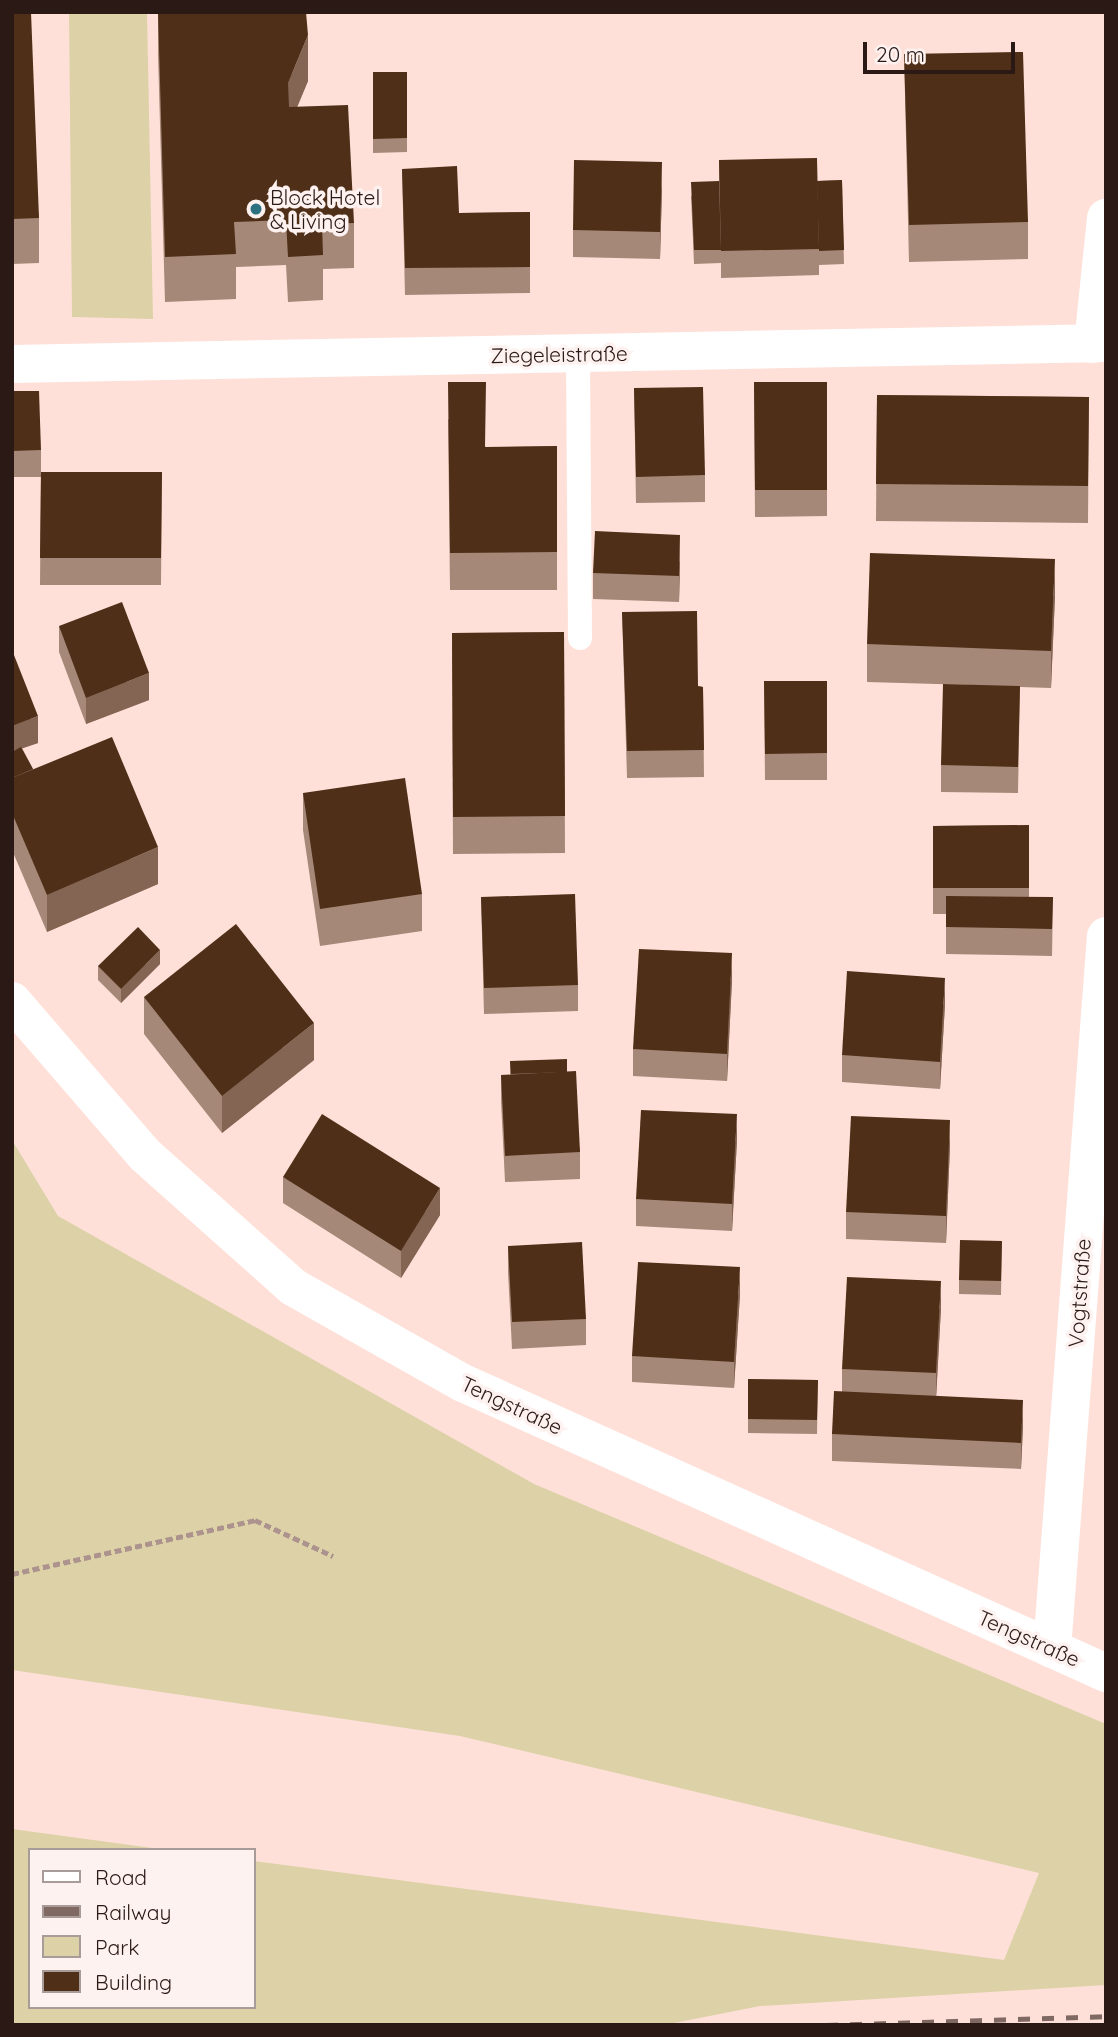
<!DOCTYPE html>
<html>
<head>
<meta charset="utf-8">
<style>
	body { margin:0 }
	#map { position:relative; width:1118px; height:2037px; overflow:hidden; background:#fee0d8; font-family:Quicksand,sans-serif }
	div>[style] { position:absolute }
	[style*='--x'] { left:calc(var(--x)*1px); top:calc(var(--y)*1px); width:calc(var(--w)*1px); rotate:calc(var(--a)*1deg) }
	.green>* { inset:0; background:#dcd1a7 }
	.path>* { height:4.5px; margin-top:-2.25px; transform-origin:0; background:repeating-linear-gradient(90deg,#ad938d 0 7px,transparent 0 10.5px) }
	.service>* { height:24px; margin:-12px; padding:0 12px; transform-origin:12px; border-radius:12px; background:#fff }
	.minor>* { height:38px; margin:-19px; padding:0 19px; transform-origin:19px; border-radius:19px; background:#fff }
	.rail>* { height:5px; margin-top:-2.5px; transform-origin:0; background:repeating-linear-gradient(90deg,#806963 0 12px,transparent 0 24px) }
	.wall>* { inset:0; background:#a68878 }
	.shaded-wall>* { inset:0; background:#846452 }
	.building>* { inset:0; background:#4f2f18 }
	.dots>* { width:19px; height:19px; translate:-50% -50%; box-sizing:border-box; border:4px solid #fdf2f0; border-radius:50% }
	span { translate:-50% -50%; white-space:nowrap; text-align:center; line-height:1.15; -webkit-text-stroke:7px #fdf2f0; paint-order:stroke }
	.poi-label { font-size:21px; color:#2b1915 }
	.left { translate:0 -50%; text-align:left }
	.street-label { font-size:21px; color:#2b1915 }
	.frame { position:absolute; inset:0; border:14px solid #2b1915; pointer-events:none }
	.legend { position:absolute; left:28px; top:1848px; width:228px; height:161px; box-sizing:border-box; background:#fdf2f0; border:2px solid #a99b98; margin:0; padding:9px 12px; list-style:none; font-size:21px; color:#2b1915 }
	.legend li { display:flex; align-items:center; gap:14px; height:35px }
	.legend b { width:35px; border:2px solid #a99b98 }
	.scale { position:absolute; left:863px; top:42px; width:152px; height:32px; box-sizing:border-box; border:4px solid #2b1915; border-top:0; padding-left:9px; font-size:21px; line-height:24px; white-space:nowrap; color:#2b1915; -webkit-text-stroke:5px #fdf2f0; paint-order:stroke }
</style>
</head>
<body>
<div id="map">
	<div class="green">
		<div style="clip-path:polygon(69px 12px,147px 12px,153px 319px,72px 317px)"></div>
		<div style="clip-path:polygon(12px 1140px,58px 1216px,534px 1484px,1106px 1724px,1106px 1985px,760px 2006px,664px 2025px,12px 2025px,12px 1829px,167px 1850px,30px 1850px,30px 2007px,254px 2007px,254px 1861px,1004px 1960px,1039px 1873px,460px 1736px,12px 1670px)"></div>
	</div>
	<div class="path">
		<div style="--x:12;--y:1574;--w:249;--a:-12.5"></div>
		<div style="--x:255;--y:1520;--w:86;--a:24.8"></div>
	</div>
	<div class="service">
		<div style="--x:578;--y:354;--w:284;--a:89.6"></div>
	</div>
	<div class="minor">
		<div style="--x:1093;--y:344;--w:127;--a:-84.1"></div>
		<div style="--x:12;--y:364;--w:1094;--a:-1.1"></div>
		<div style="--x:12;--y:1001;--w:203;--a:49.2"></div>
		<div style="--x:145;--y:1155;--w:198;--a:41.7"></div>
		<div style="--x:293;--y:1287;--w:195;--a:29.5"></div>
		<div style="--x:463;--y:1383;--w:705;--a:24.28"></div>
		<div style="--x:1052;--y:1649;--w:715;--a:-85.67"></div>
	</div>
	<div class="rail">
		<div style="--x:826;--y:2025;--w:280;--a:-1.8"></div>
	</div>
	<div class="wall">
		<div style="clip-path:polygon(12px 12px,39px 218px,39px 263px,12px 264px)"></div>
		<div style="clip-path:polygon(158px 12px,308px 81px,297px 107px,354px 223px,354px 268px,323px 269px,323px 300px,288px 302px,286px 265px,236px 267px,236px 299px,165px 302px,158px 54px)"></div>
		<div style="clip-path:polygon(904px 54px,1028px 222px,1028px 259px,909px 262px)"></div>
		<div style="clip-path:polygon(373px 72px,407px 72px,407px 152px,373px 153px)"></div>
		<div style="clip-path:polygon(719px 160px,817px 181px,842px 180px,844px 264px,819px 265px,819px 275px,721px 278px,721px 260px,721px 263px,694px 264px,691px 196px,719px 181px)"></div>
		<div style="clip-path:polygon(402px 169px,459px 213px,530px 212px,530px 293px,405px 295px)"></div>
		<div style="clip-path:polygon(662px 189px,660px 259px,573px 257px,573px 230px)"></div>
		<div style="clip-path:polygon(754px 382px,827px 382px,827px 516px,755px 517px)"></div>
		<div style="clip-path:polygon(634px 388px,705px 475px,705px 502px,636px 503px)"></div>
		<div style="clip-path:polygon(12px 391px,41px 450px,41px 477px,12px 477px)"></div>
		<div style="clip-path:polygon(877px 395px,1089px 397px,1088px 523px,876px 521px)"></div>
		<div style="clip-path:polygon(448px 419px,486px 447px,557px 446px,557px 590px,450px 590px)"></div>
		<div style="clip-path:polygon(41px 472px,162px 472px,161px 585px,40px 585px)"></div>
		<div style="clip-path:polygon(680px 562px,679px 602px,593px 599px,593px 573px)"></div>
		<div style="clip-path:polygon(1055px 596px,1051px 688px,1020px 687px,1018px 793px,941px 792px,941px 765px,972px 685px,867px 682px,867px 644px)"></div>
		<div style="clip-path:polygon(622px 612px,698px 686px,703px 687px,704px 777px,627px 778px)"></div>
		<div style="clip-path:polygon(59px 626px,149px 700px,86px 724px,59px 652px)"></div>
		<div style="clip-path:polygon(564px 632px,565px 853px,453px 854px,452px 633px)"></div>
		<div style="clip-path:polygon(12px 650px,38px 743px,22px 748px,33px 769px,158px 884px,47px 932px,12px 850px)"></div>
		<div style="clip-path:polygon(764px 681px,827px 681px,827px 780px,765px 780px)"></div>
		<div style="clip-path:polygon(303px 793px,422px 894px,422px 931px,320px 946px,303px 830px)"></div>
		<div style="clip-path:polygon(1029px 825px,1029px 897px,1053px 897px,1052px 956px,946px 954px,946px 914px,933px 914px,933px 826px)"></div>
		<div style="clip-path:polygon(481px 897px,578px 985px,578px 1011px,484px 1014px)"></div>
		<div style="clip-path:polygon(160px 964px,121px 1003px,98px 980px,98px 966px)"></div>
		<div style="clip-path:polygon(732px 980px,727px 1081px,633px 1076px,633px 1049px)"></div>
		<div style="clip-path:polygon(144px 997px,314px 1060px,222px 1133px,144px 1034px)"></div>
		<div style="clip-path:polygon(945px 1004px,940px 1089px,842px 1082px,842px 1055px)"></div>
		<div style="clip-path:polygon(510px 1061px,567px 1072px,580px 1152px,580px 1179px,505px 1182px,501px 1101px,501px 1075px,510px 1075px)"></div>
		<div style="clip-path:polygon(737px 1140px,732px 1231px,636px 1226px,636px 1199px)"></div>
		<div style="clip-path:polygon(950px 1146px,946px 1243px,846px 1239px,846px 1212px)"></div>
		<div style="clip-path:polygon(283px 1177px,440px 1215px,401px 1278px,283px 1203px)"></div>
		<div style="clip-path:polygon(1002px 1241px,1001px 1295px,959px 1294px,959px 1280px)"></div>
		<div style="clip-path:polygon(508px 1246px,586px 1319px,586px 1345px,512px 1349px,508px 1272px)"></div>
		<div style="clip-path:polygon(740px 1294px,734px 1388px,632px 1382px,632px 1356px)"></div>
		<div style="clip-path:polygon(941px 1308px,936px 1396px,1023px 1426px,1021px 1469px,832px 1461px,832px 1434px,842px 1392px,842px 1369px)"></div>
		<div style="clip-path:polygon(748px 1379px,818px 1380px,817px 1434px,748px 1433px)"></div>
	</div>
	<div class="shaded-wall">
		<div style="clip-path:polygon(308px 35px,308px 81px,288px 129px,288px 83px)"></div>
		<div style="clip-path:polygon(662px 162px,662px 189px,660px 259px,660px 232px)"></div>
		<div style="clip-path:polygon(680px 535px,680px 562px,679px 602px,679px 576px)"></div>
		<div style="clip-path:polygon(1055px 559px,1055px 596px,1051px 688px,1051px 651px)"></div>
		<div style="clip-path:polygon(149px 673px,149px 700px,86px 724px,86px 698px)"></div>
		<div style="clip-path:polygon(38px 716px,38px 743px,12px 752px,12px 726px)"></div>
		<div style="clip-path:polygon(158px 847px,158px 884px,47px 932px,47px 895px)"></div>
		<div style="clip-path:polygon(160px 950px,160px 964px,121px 1003px,121px 989px)"></div>
		<div style="clip-path:polygon(732px 953px,732px 980px,727px 1081px,727px 1054px)"></div>
		<div style="clip-path:polygon(945px 978px,945px 1004px,940px 1089px,940px 1062px)"></div>
		<div style="clip-path:polygon(314px 1023px,314px 1060px,222px 1133px,222px 1096px)"></div>
		<div style="clip-path:polygon(737px 1114px,737px 1140px,732px 1231px,732px 1204px)"></div>
		<div style="clip-path:polygon(950px 1120px,950px 1146px,946px 1243px,946px 1216px)"></div>
		<div style="clip-path:polygon(440px 1188px,440px 1215px,401px 1278px,401px 1251px)"></div>
		<div style="clip-path:polygon(740px 1267px,740px 1294px,734px 1388px,734px 1362px)"></div>
		<div style="clip-path:polygon(941px 1281px,941px 1308px,936px 1400px,936px 1373px)"></div>
		<div style="clip-path:polygon(1023px 1400px,1023px 1426px,1021px 1469px,1021px 1443px)"></div>
	</div>
	<div class="building">
		<div style="clip-path:polygon(12px 12px,31px 12px,39px 218px,12px 219px)"></div>
		<div style="clip-path:polygon(158px 12px,306px 12px,308px 35px,288px 83px,289px 107px,348px 105px,354px 223px,322px 224px,323px 255px,288px 257px,286px 220px,234px 222px,236px 254px,165px 257px)"></div>
		<div style="clip-path:polygon(1023px 52px,1028px 222px,909px 225px,904px 54px)"></div>
		<div style="clip-path:polygon(373px 72px,407px 72px,407px 138px,373px 139px)"></div>
		<div style="clip-path:polygon(817px 158px,819px 249px,721px 251px,719px 160px)"></div>
		<div style="clip-path:polygon(574px 160px,662px 162px,660px 232px,573px 230px)"></div>
		<div style="clip-path:polygon(457px 166px,459px 213px,530px 212px,530px 267px,405px 268px,402px 169px)"></div>
		<div style="clip-path:polygon(842px 180px,844px 250px,819px 251px,817px 181px)"></div>
		<div style="clip-path:polygon(719px 181px,721px 250px,694px 250px,691px 182px)"></div>
		<div style="clip-path:polygon(448px 382px,486px 382px,485px 447px,557px 446px,557px 552px,450px 553px)"></div>
		<div style="clip-path:polygon(754px 382px,827px 382px,827px 490px,755px 490px)"></div>
		<div style="clip-path:polygon(703px 387px,705px 475px,636px 477px,634px 388px)"></div>
		<div style="clip-path:polygon(12px 391px,39px 391px,41px 450px,12px 451px)"></div>
		<div style="clip-path:polygon(877px 395px,1089px 397px,1088px 486px,876px 484px)"></div>
		<div style="clip-path:polygon(41px 472px,162px 472px,161px 558px,40px 558px)"></div>
		<div style="clip-path:polygon(595px 531px,680px 535px,679px 576px,593px 573px)"></div>
		<div style="clip-path:polygon(870px 553px,1055px 559px,1051px 651px,867px 644px)"></div>
		<div style="clip-path:polygon(122px 602px,149px 673px,86px 698px,59px 626px)"></div>
		<div style="clip-path:polygon(697px 611px,698px 686px,703px 687px,704px 750px,627px 751px,622px 612px)"></div>
		<div style="clip-path:polygon(564px 632px,565px 816px,453px 817px,452px 633px)"></div>
		<div style="clip-path:polygon(12px 650px,38px 716px,12px 726px)"></div>
		<div style="clip-path:polygon(764px 681px,827px 681px,827px 753px,765px 754px)"></div>
		<div style="clip-path:polygon(943px 684px,1020px 686px,1018px 767px,941px 765px)"></div>
		<div style="clip-path:polygon(112px 737px,158px 847px,47px 895px,12px 813px,12px 778px)"></div>
		<div style="clip-path:polygon(21px 747px,33px 769px,12px 778px,12px 752px)"></div>
		<div style="clip-path:polygon(405px 778px,422px 894px,320px 909px,303px 793px)"></div>
		<div style="clip-path:polygon(1029px 825px,1029px 888px,933px 888px,933px 826px)"></div>
		<div style="clip-path:polygon(575px 894px,578px 985px,484px 988px,481px 897px)"></div>
		<div style="clip-path:polygon(946px 896px,1053px 897px,1052px 929px,946px 927px)"></div>
		<div style="clip-path:polygon(236px 924px,314px 1023px,222px 1096px,144px 997px)"></div>
		<div style="clip-path:polygon(138px 927px,160px 950px,121px 989px,98px 966px)"></div>
		<div style="clip-path:polygon(639px 949px,732px 953px,727px 1054px,633px 1049px)"></div>
		<div style="clip-path:polygon(847px 971px,945px 978px,940px 1062px,842px 1055px)"></div>
		<div style="clip-path:polygon(567px 1059px,567px 1072px,511px 1074px,510px 1061px)"></div>
		<div style="clip-path:polygon(576px 1071px,580px 1152px,505px 1156px,501px 1075px)"></div>
		<div style="clip-path:polygon(641px 1110px,737px 1114px,732px 1204px,636px 1199px)"></div>
		<div style="clip-path:polygon(322px 1114px,440px 1188px,401px 1251px,283px 1177px)"></div>
		<div style="clip-path:polygon(851px 1116px,950px 1120px,946px 1216px,846px 1212px)"></div>
		<div style="clip-path:polygon(960px 1240px,1002px 1241px,1001px 1281px,959px 1280px)"></div>
		<div style="clip-path:polygon(582px 1242px,586px 1319px,512px 1322px,508px 1246px)"></div>
		<div style="clip-path:polygon(638px 1262px,740px 1267px,734px 1362px,632px 1356px)"></div>
		<div style="clip-path:polygon(847px 1277px,941px 1281px,936px 1373px,842px 1369px)"></div>
		<div style="clip-path:polygon(748px 1379px,818px 1380px,817px 1420px,748px 1419px)"></div>
		<div style="clip-path:polygon(834px 1391px,1023px 1400px,1021px 1443px,832px 1434px)"></div>
	</div>
	<div class="dots">
		<div style="left:256px;top:209px;background:#2c7180"></div>
	</div>
	<div class="poi-label">
		<span class="left" style="left:270px;top:209px">Block Hotel<br>&amp; Living</span>
	</div>
	<div class="street-label">
		<span style="left:559px;top:354px;rotate:-1deg">Ziegeleistraße</span>
		<span style="left:1079px;top:1293px;rotate:-86deg">Vogtstraße</span>
		<span style="left:512px;top:1405px;rotate:25deg">Tengstraße</span>
		<span style="left:1029px;top:1638px;rotate:24deg">Tengstraße</span>
	</div>
	<div class="frame"></div>
	<ul class="legend">
	<li><b style="height:9px;background:#fff"></b>Road</li>
	<li><b style="height:9px;background:#806963"></b>Railway</li>
	<li><b style="height:19px;background:#dcd1a7"></b>Park</li>
	<li><b style="height:19px;background:#4f2f18"></b>Building</li>
	</ul>
	<div class="scale">20 m</div>
</div>
</body>
</html>
